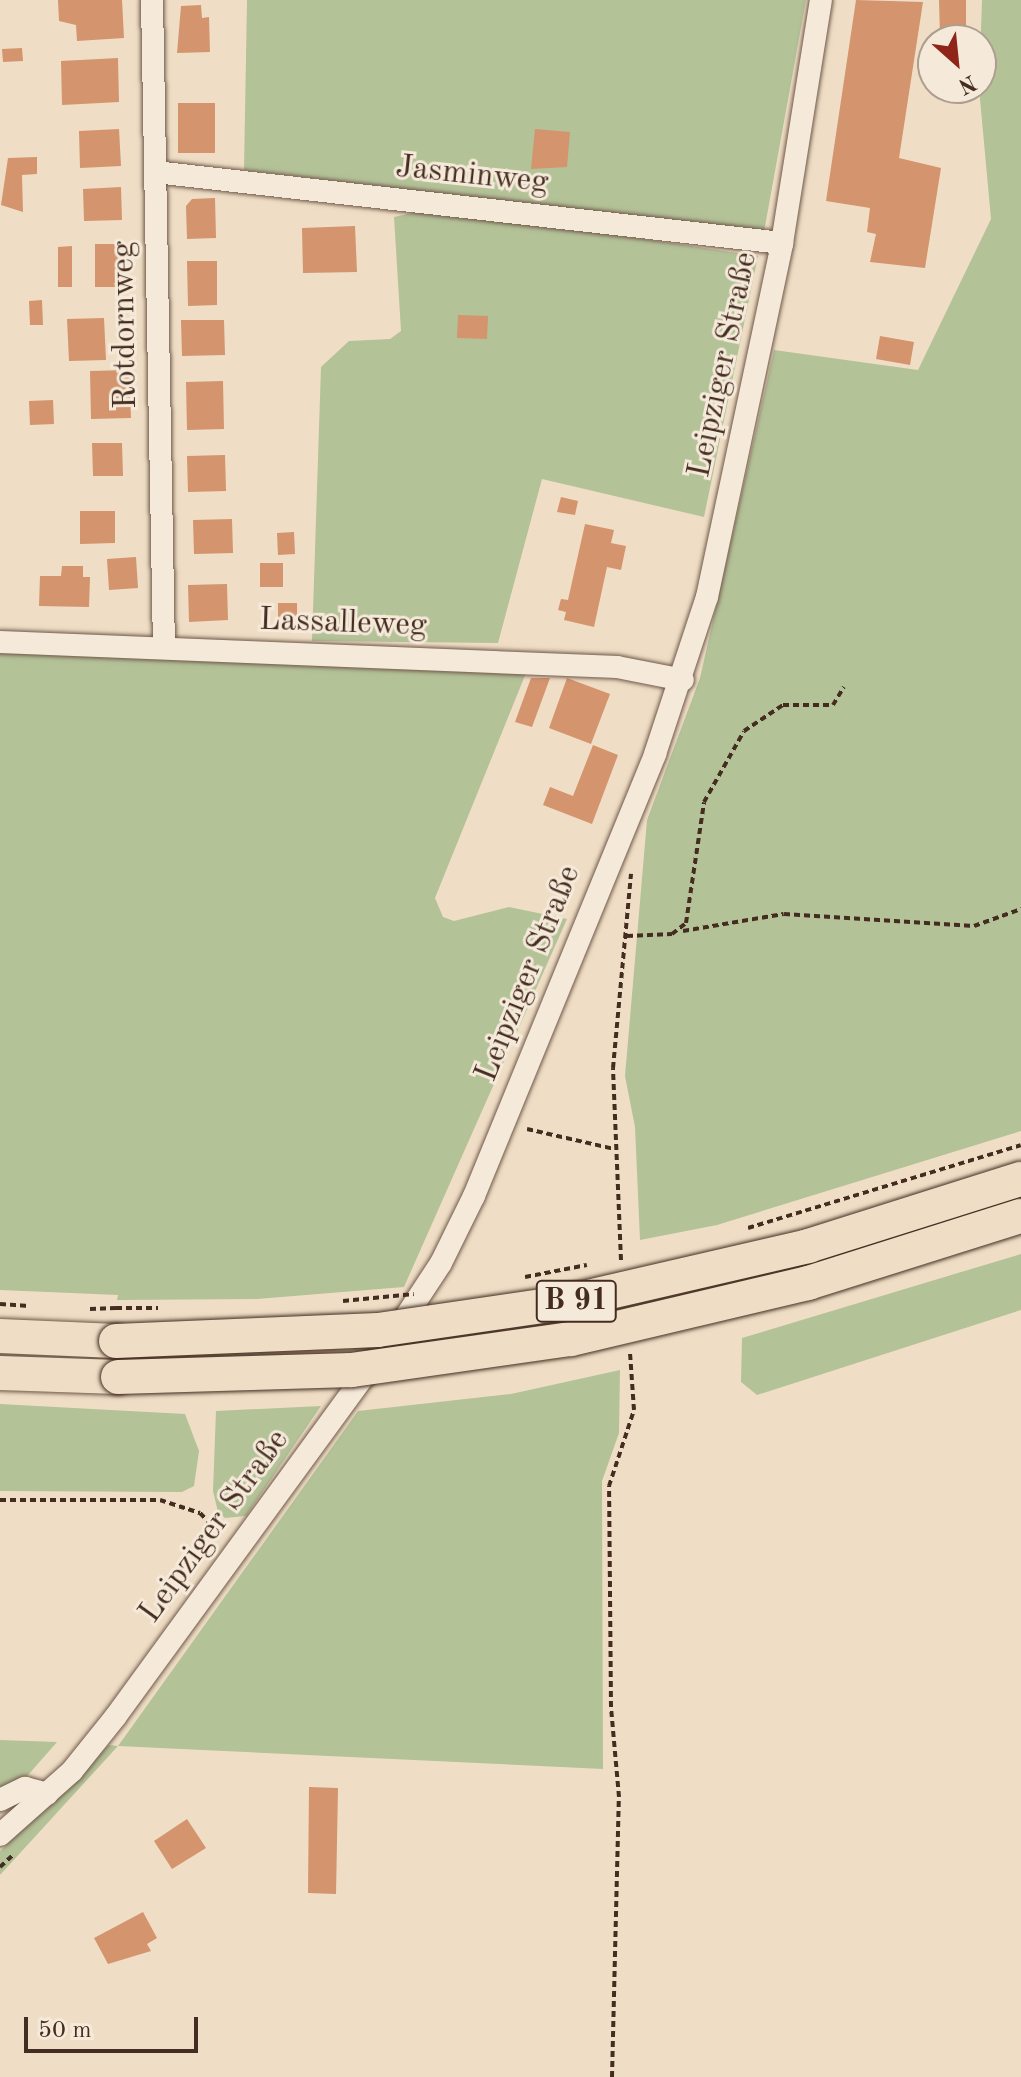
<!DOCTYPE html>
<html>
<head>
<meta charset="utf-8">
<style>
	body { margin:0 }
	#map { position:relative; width:1021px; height:2077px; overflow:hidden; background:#efdec5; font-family:"Old Standard TT",serif }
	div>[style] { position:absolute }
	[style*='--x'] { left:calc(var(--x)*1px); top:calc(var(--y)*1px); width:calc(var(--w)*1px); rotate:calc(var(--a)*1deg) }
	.green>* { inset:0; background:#b4c298 }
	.building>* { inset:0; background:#d3946e }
	.path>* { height:4px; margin-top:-2px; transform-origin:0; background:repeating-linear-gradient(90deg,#452c21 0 6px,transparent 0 10px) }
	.roads { filter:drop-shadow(0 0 2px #70584a) drop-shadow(0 0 2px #70584a) }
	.minor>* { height:22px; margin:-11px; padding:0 11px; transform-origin:11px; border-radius:11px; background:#f5ead9 }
	.highway>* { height:34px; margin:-17px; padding:0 17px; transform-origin:17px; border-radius:17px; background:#efdec5 }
	.path-bridge>* { height:4px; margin-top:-2px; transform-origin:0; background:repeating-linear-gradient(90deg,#452c21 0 6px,transparent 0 10px) }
	.bridges { filter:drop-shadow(0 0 2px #452c21) drop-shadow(0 0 2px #452c21) }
	.highway-bridge>* { height:34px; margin:-17px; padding:0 17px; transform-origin:17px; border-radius:17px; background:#efdec5 }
	span { translate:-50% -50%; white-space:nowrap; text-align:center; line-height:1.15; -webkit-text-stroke:6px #f5ead9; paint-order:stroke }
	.shield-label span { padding:2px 6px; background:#f5ead9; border:2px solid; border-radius:6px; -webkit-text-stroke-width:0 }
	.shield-label { font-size:30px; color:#452c21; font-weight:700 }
	.street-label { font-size:32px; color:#452c21 }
	.north { position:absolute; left:917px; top:24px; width:80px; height:80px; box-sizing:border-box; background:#f5ead9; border:2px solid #af9e8f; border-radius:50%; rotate:153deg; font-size:22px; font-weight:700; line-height:32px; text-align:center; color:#452c21 }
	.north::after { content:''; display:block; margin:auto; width:28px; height:36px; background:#8f2418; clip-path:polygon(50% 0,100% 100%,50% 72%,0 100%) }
	.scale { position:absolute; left:24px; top:2017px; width:174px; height:36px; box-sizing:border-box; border:4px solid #452c21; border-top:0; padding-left:10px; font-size:24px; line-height:28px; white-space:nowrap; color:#452c21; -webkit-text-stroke:6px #f5ead9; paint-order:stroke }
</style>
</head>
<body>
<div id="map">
	<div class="green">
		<div style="clip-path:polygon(247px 0,806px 0,764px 232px,244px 170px)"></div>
		<div style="clip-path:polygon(982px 0,1021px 0,1021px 1131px,717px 1225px,640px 1240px,635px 1127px,625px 1076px,647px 820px,700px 678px,774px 350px,918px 370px,991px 219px,979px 88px)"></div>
		<div style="clip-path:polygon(436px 208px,758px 256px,704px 517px,542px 479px,498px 643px,312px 641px,321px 367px,349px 341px,390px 339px,401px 331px,394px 217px)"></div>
		<div style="clip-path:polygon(0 652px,526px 673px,435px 898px,443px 917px,454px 921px,509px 907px,567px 919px,404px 1287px,257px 1299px,117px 1300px,118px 1295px,0 1290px)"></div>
		<div style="clip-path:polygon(1021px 1254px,1021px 1310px,757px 1395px,741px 1382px,742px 1338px)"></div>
		<div style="clip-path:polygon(620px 1370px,619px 1433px,602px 1481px,603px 1769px,118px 1746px,0 1875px,0 1851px,109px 1745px,118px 1746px,358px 1411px,511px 1394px)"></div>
		<div style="clip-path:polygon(0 1404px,185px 1414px,199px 1451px,194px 1486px,182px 1492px,0 1491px)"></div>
		<div style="clip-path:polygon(321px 1406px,246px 1516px,225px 1518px,218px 1512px,213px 1491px,216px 1411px)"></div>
		<div style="clip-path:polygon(0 1740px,57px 1742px,0 1807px)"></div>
	</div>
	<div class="building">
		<div style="clip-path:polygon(58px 0,122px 0,124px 38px,77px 41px,76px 25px,59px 21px)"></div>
		<div style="clip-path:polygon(856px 0,923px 2px,899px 158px,941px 168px,925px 268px,870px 262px,876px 234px,867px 232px,870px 208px,826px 201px)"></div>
		<div style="clip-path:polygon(939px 0,966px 0,966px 32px,940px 35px)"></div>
		<div style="clip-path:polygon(201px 5px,202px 18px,209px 17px,210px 52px,177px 53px,181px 6px)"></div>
		<div style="clip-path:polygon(22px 48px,23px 61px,3px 62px,2px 49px)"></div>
		<div style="clip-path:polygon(118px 58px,119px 102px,62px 105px,61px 61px)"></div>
		<div style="clip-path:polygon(178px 103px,215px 103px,215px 153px,178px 153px)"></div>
		<div style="clip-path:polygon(119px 129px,121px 166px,80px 168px,79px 131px)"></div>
		<div style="clip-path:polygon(535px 129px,570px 132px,567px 167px,531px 169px)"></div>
		<div style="clip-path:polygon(37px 157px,37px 174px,22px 175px,23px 212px,1px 205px,8px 158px)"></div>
		<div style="clip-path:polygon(121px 187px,122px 220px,84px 221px,83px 189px)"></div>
		<div style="clip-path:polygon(215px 198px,216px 238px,187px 239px,186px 206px,192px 199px)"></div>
		<div style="clip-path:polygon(355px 226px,357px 272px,303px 273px,302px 228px)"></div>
		<div style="clip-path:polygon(95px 244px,124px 244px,124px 287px,95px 287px)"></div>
		<div style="clip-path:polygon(72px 246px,72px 287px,58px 287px,58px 247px)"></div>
		<div style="clip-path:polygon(187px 261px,217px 261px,217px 305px,188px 306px)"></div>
		<div style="clip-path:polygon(42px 300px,43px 325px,30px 325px,29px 301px)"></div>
		<div style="clip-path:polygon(458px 315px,488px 316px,487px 339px,457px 338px)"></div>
		<div style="clip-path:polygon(104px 318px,106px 360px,69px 361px,67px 319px)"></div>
		<div style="clip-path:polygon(181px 320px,224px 320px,225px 355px,182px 356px)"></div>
		<div style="clip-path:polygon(880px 336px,914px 342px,910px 365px,876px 359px)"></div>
		<div style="clip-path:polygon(129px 370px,131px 418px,91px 419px,90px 371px)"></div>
		<div style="clip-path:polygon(223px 381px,224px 429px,187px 430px,186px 382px)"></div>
		<div style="clip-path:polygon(53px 400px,54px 424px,30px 425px,29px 401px)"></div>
		<div style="clip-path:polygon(92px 443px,122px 443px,123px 476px,93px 476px)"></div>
		<div style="clip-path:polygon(225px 455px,226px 491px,188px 492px,187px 456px)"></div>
		<div style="clip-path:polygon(561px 497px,578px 501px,575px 515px,557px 512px)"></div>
		<div style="clip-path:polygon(80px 511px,115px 511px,115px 543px,80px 544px)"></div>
		<div style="clip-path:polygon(232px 519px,233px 553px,194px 554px,193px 520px)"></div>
		<div style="clip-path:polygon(585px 524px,614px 530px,611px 543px,626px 546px,621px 570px,607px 567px,594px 627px,564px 620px,566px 612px,558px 610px,561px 599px,568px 600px)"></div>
		<div style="clip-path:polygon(294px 532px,295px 554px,278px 555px,277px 533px)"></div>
		<div style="clip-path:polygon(136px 557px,138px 588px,109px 590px,107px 559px)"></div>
		<div style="clip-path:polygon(260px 563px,283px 563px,283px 587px,260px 587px)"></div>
		<div style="clip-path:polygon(62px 566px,83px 566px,83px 577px,90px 577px,89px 607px,39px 606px,40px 576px,61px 576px)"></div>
		<div style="clip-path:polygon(227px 584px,228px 620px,189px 622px,188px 585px)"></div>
		<div style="clip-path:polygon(278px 603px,297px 603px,297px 623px,278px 622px)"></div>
		<div style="clip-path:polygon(531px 678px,550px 678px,532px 727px,515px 722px)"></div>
		<div style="clip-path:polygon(567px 678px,610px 694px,591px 744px,549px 728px)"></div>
		<div style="clip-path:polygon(593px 745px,618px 755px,592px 824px,543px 805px,550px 787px,573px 796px)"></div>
		<div style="clip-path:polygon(309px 1787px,338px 1788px,336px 1894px,308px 1893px)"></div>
		<div style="clip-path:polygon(187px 1819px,206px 1848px,172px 1869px,154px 1841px)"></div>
		<div style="clip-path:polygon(143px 1912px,157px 1938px,147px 1944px,151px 1951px,108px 1964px,94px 1938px)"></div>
	</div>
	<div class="path">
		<div style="--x:683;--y:931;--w:102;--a:-9.6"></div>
		<div style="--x:784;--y:914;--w:190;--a:3.6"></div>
		<div style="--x:974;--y:926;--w:50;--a:-19.9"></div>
		<div style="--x:627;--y:936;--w:45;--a:-2.5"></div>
		<div style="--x:672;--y:934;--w:18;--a:-38"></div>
		<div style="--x:686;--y:923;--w:122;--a:-81.5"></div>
		<div style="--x:704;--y:802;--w:81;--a:-60.6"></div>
		<div style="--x:744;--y:731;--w:47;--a:-33.7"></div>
		<div style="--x:783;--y:705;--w:50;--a:0"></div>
		<div style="--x:833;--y:705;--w:21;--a:-59"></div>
		<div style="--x:527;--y:1129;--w:89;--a:12.9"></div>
		<div style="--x:621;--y:1260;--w:192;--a:-92.4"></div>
		<div style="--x:613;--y:1068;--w:195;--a:-84.7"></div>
		<div style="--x:0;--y:1304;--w:29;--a:4"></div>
		<div style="--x:90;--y:1309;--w:26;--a:-2"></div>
		<div style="--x:0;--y:1500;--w:160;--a:0"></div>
		<div style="--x:160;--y:1500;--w:42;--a:18"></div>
		<div style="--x:200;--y:1513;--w:30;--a:46"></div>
		<div style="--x:0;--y:1867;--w:18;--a:-43"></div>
		<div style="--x:612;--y:2077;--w:280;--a:-88.6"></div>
		<div style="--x:619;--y:1797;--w:90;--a:-95.1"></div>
		<div style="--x:611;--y:1707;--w:221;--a:-90.5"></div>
		<div style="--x:609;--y:1486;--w:80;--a:-71.8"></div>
		<div style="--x:634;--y:1410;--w:57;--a:-94"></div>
	</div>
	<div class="roads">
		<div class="minor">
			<div style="--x:152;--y:0;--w:648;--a:88.94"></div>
			<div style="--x:155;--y:172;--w:631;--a:6.46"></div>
			<div style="--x:0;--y:642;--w:618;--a:2.32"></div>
			<div style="--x:617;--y:667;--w:67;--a:11.1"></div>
			<div style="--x:0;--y:1800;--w:28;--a:-26"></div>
			<div style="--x:25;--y:1788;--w:23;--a:15"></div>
			<div style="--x:0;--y:1835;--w:96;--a:-41.6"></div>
			<div style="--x:72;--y:1771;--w:70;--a:-51.3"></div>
			<div style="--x:116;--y:1716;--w:477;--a:-53.9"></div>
			<div style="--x:397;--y:1330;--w:80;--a:-56.7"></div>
			<div style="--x:441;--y:1263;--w:75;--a:-63.8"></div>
			<div style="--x:474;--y:1196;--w:478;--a:-67.7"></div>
			<div style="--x:655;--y:754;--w:165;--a:-71.7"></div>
			<div style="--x:707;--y:597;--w:362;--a:-78"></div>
			<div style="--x:782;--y:243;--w:246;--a:-80.9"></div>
		</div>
		<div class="highway">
			<div style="--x:0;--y:1336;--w:116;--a:2.5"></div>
			<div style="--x:0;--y:1373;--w:118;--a:1.9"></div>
		</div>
	</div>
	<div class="path-bridge">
		<div style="--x:748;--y:1228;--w:285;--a:-16.9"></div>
		<div style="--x:525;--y:1277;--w:63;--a:-11"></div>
		<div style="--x:343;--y:1301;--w:71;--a:-5.6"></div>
		<div style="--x:116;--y:1308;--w:42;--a:0"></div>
	</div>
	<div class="bridges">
		<div class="highway-bridge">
			<div style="--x:116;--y:1341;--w:262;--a:-2.4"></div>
			<div style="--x:378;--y:1330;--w:186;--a:-8.3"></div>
			<div style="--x:562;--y:1303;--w:253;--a:-13"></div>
			<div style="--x:808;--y:1246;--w:223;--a:-17.5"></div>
			<div style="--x:118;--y:1377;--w:234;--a:-1.7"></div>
			<div style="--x:352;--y:1370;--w:221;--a:-8.1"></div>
			<div style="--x:571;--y:1339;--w:244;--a:-13.3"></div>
			<div style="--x:808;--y:1283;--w:223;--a:-17.5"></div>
		</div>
	</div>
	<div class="shield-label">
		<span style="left:576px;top:1301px">B 91</span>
	</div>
	<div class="street-label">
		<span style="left:472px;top:176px;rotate:6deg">Jasminweg</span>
		<span style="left:126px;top:325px;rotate:-91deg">Rotdornweg</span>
		<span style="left:724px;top:365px;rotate:-78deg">Leipziger Straße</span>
		<span style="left:343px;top:624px;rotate:2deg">Lassalleweg</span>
		<span style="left:529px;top:974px;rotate:-68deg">Leipziger Straße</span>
		<span style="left:215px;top:1527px;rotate:-54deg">Leipziger Straße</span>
	</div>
	<div class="north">N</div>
	<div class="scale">50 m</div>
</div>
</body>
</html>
